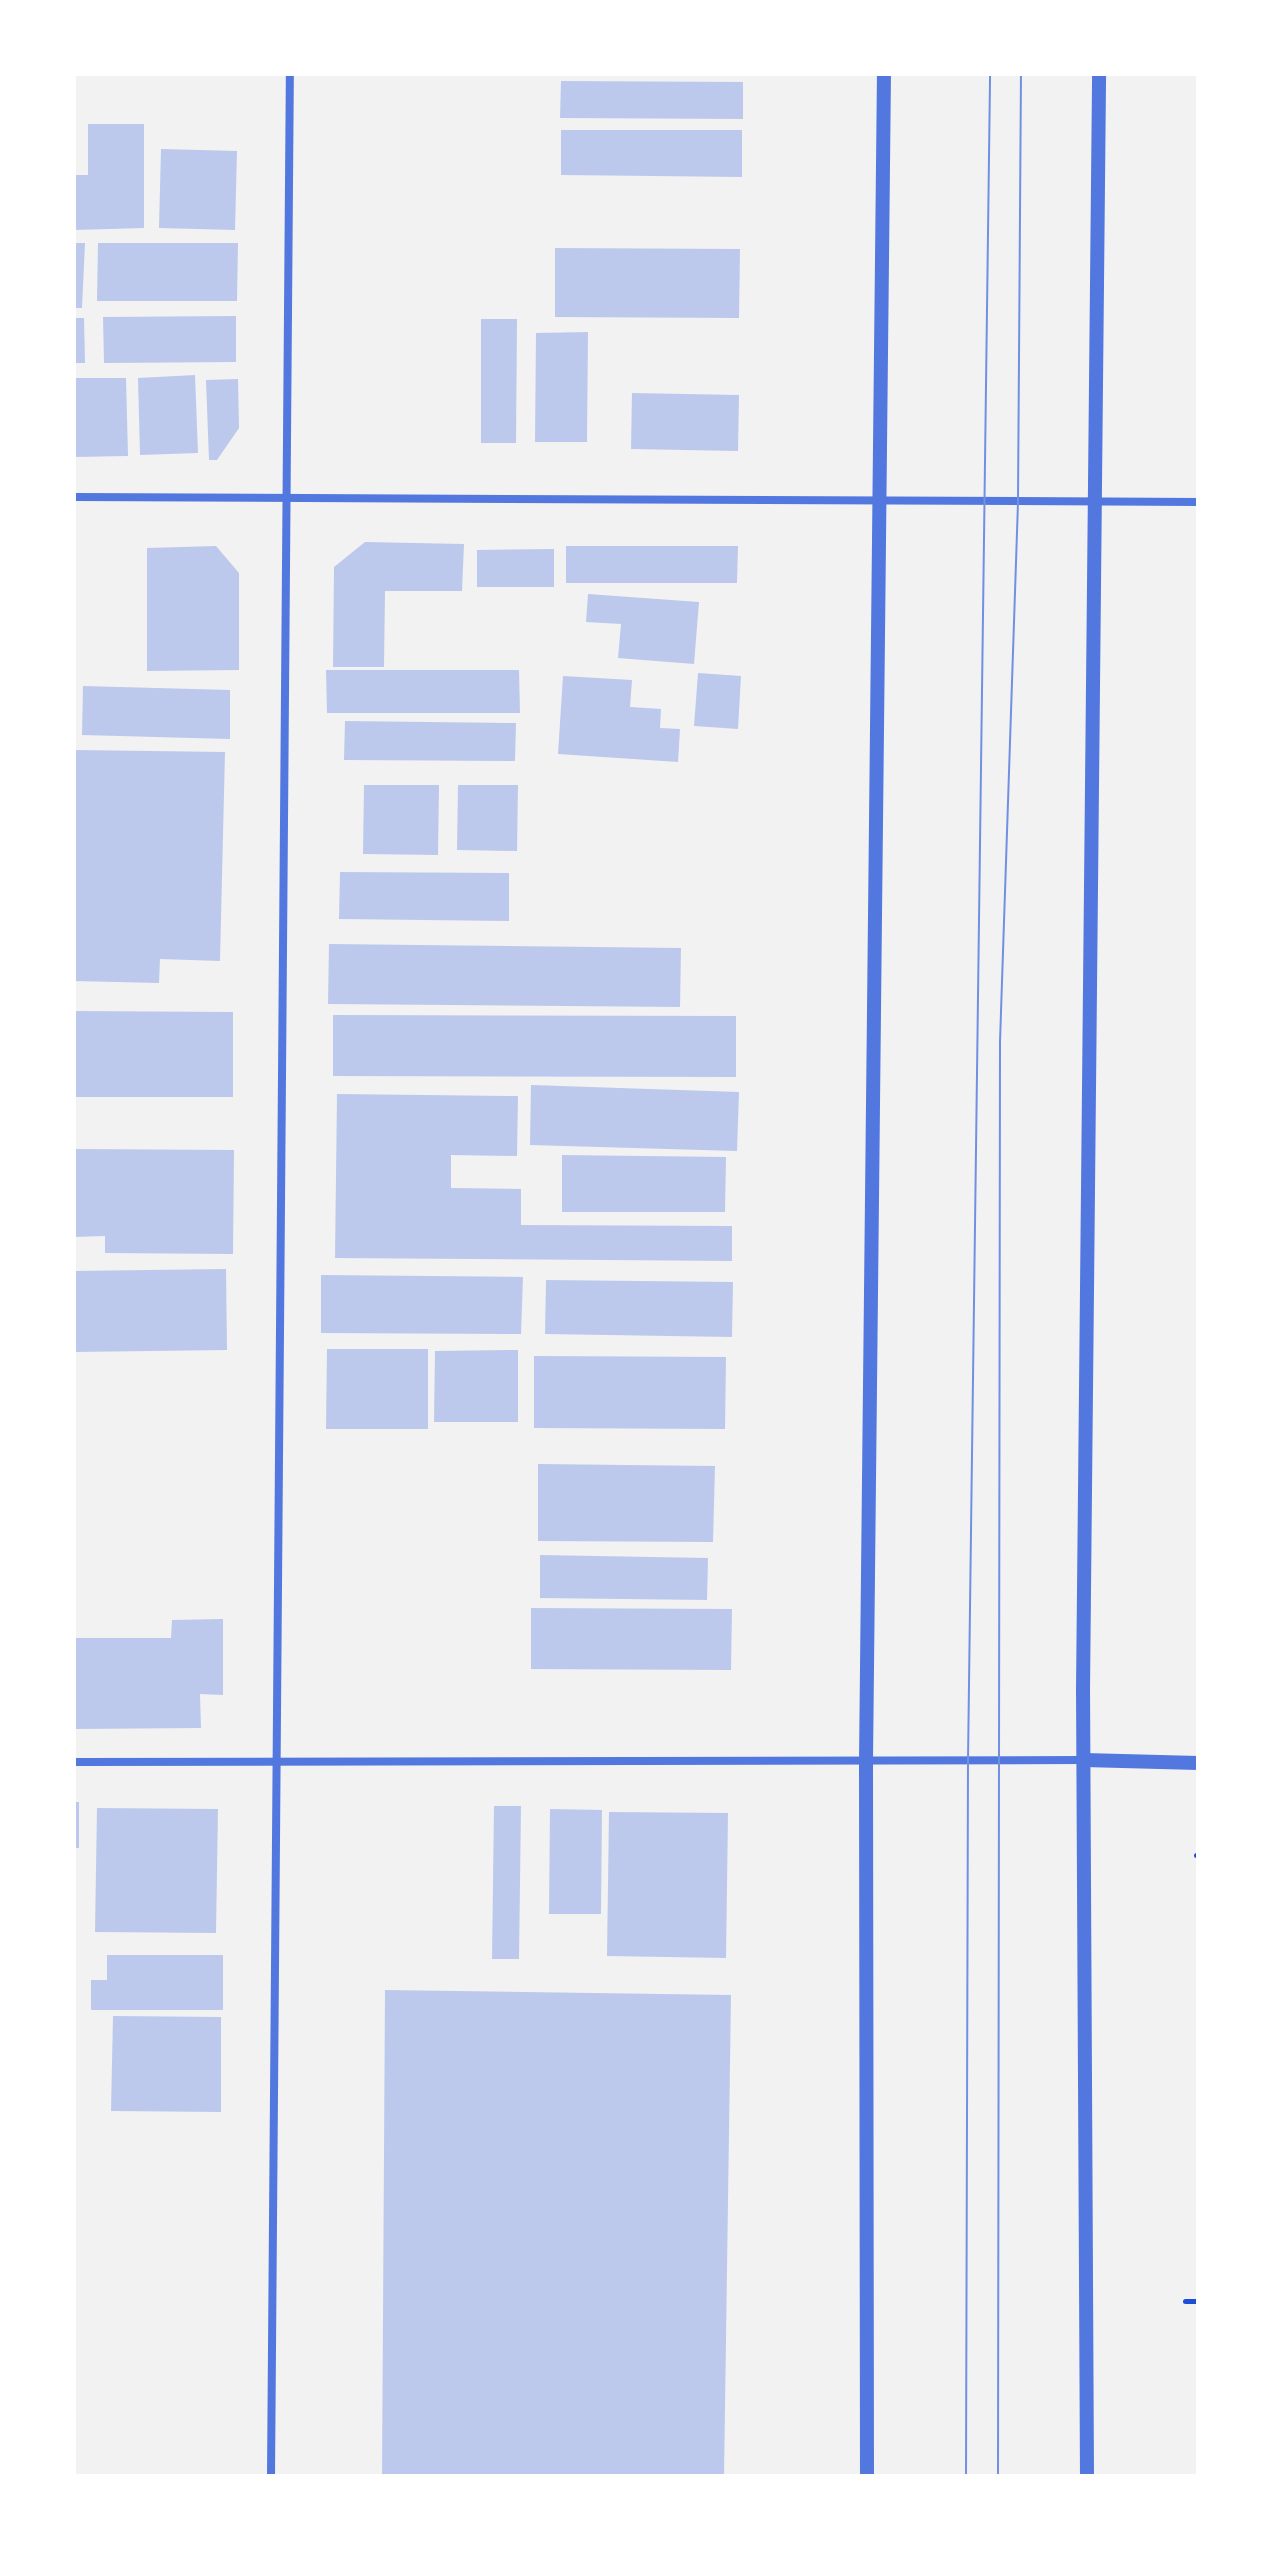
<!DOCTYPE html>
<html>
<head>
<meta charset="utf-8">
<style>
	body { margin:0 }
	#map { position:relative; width:1272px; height:2550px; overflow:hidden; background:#f2f2f2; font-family:Arial,sans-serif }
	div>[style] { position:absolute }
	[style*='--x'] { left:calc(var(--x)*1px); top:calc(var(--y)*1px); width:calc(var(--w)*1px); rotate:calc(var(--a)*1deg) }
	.building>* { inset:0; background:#bdc9ec }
	.path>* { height:5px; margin:-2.5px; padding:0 2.5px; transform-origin:2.5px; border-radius:2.5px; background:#1d4ed8 }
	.minor>* { height:8px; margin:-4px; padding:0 4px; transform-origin:4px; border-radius:4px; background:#5277de }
	.tertiary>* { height:14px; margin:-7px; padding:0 7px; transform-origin:7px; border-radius:7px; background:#5277de }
	.tram>* { height:2px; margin:-1px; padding:0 1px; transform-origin:1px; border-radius:1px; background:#7290e2 }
	span { translate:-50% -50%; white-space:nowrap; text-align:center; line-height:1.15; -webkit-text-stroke:7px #fff; paint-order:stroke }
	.frame { position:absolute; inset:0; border:76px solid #fff; pointer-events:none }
</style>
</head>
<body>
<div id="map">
	<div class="building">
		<div style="clip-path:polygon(561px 81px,743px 82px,743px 119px,560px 118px)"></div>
		<div style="clip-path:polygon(88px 124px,144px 124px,144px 228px,74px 230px,74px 175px,88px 175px)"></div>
		<div style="clip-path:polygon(561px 130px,742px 130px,742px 177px,561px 175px)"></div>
		<div style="clip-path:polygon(161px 149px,237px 151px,235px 230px,159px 228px)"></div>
		<div style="clip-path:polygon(74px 243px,85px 243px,82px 308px,74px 308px)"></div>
		<div style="clip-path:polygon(98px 243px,238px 243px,237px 301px,97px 301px)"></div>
		<div style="clip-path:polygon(555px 248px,740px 249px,739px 318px,555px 317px)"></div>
		<div style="clip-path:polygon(236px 316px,236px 362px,104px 363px,103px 317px)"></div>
		<div style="clip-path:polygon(74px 318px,84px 318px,85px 363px,74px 363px)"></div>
		<div style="clip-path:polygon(481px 319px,517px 319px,516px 443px,481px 443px)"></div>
		<div style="clip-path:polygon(588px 332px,587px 442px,535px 442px,536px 333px)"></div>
		<div style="clip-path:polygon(195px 375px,198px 453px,140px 455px,138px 378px)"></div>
		<div style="clip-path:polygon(74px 378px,126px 378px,128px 456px,74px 457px)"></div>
		<div style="clip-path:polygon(238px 379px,239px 428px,217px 460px,209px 460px,206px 380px)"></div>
		<div style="clip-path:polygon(632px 393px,739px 395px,738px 451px,631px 449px)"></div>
		<div style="clip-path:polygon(365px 542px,464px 544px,462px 591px,385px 591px,384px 667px,333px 667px,334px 567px)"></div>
		<div style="clip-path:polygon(216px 546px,239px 573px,239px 670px,147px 671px,147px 548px)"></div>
		<div style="clip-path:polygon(566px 546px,738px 546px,737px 583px,566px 583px)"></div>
		<div style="clip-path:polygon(554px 549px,554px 587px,477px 587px,477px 550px)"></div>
		<div style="clip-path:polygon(588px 594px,699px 602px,694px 664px,618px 658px,621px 624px,586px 622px)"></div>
		<div style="clip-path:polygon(326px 670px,519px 670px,520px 713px,327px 713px)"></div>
		<div style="clip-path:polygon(698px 673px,741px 676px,738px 729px,694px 726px)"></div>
		<div style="clip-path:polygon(563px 676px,632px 680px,630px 707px,661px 709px,660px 728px,680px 729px,678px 762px,558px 754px)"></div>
		<div style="clip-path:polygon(83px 686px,230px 690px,230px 739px,82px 735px)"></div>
		<div style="clip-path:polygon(345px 721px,516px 723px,515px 761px,344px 760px)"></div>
		<div style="clip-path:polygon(74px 750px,225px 752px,220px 961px,160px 959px,159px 983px,74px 981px)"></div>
		<div style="clip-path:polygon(364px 785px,439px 785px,438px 855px,363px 854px)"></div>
		<div style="clip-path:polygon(458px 785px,518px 785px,517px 851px,457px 850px)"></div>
		<div style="clip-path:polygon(340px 872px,509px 873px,509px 921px,339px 919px)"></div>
		<div style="clip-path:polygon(329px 944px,681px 948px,680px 1007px,328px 1004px)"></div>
		<div style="clip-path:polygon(74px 1011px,233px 1012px,233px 1097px,74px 1097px)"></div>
		<div style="clip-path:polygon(333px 1015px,736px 1016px,736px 1077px,333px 1076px)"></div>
		<div style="clip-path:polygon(531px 1085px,739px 1092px,737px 1151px,530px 1145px)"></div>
		<div style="clip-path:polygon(337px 1094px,518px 1096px,517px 1156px,451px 1155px,451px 1188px,521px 1189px,521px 1225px,732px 1226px,732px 1261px,335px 1258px)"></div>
		<div style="clip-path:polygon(74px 1149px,234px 1150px,233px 1254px,105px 1253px,105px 1236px,74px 1237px)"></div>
		<div style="clip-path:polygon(562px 1155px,726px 1157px,725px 1212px,562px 1212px)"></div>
		<div style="clip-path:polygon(226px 1269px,227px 1350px,74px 1352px,74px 1271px)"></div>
		<div style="clip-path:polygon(321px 1275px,523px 1277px,521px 1334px,321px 1333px)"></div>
		<div style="clip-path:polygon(546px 1280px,733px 1282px,732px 1337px,545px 1334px)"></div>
		<div style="clip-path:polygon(327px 1349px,428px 1349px,428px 1429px,326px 1429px)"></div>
		<div style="clip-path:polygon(518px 1350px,518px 1422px,434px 1422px,435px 1351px)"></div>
		<div style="clip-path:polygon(534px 1356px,726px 1357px,725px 1429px,534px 1428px)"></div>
		<div style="clip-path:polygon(538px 1464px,715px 1466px,713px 1542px,538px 1541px)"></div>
		<div style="clip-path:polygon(540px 1555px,708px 1558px,707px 1600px,540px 1598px)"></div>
		<div style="clip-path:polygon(531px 1608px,732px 1609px,731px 1670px,531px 1669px)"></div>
		<div style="clip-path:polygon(223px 1619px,223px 1695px,200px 1694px,201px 1728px,74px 1729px,74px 1638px,171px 1638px,172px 1620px)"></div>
		<div style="clip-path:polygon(74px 1802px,79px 1802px,79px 1848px,74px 1848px)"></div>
		<div style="clip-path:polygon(494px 1806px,521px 1806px,519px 1959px,492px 1959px)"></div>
		<div style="clip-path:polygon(97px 1808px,218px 1809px,216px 1933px,95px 1932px)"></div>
		<div style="clip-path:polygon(550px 1809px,602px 1810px,601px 1914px,549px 1914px)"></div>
		<div style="clip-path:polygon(609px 1812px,728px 1813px,726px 1958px,607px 1956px)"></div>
		<div style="clip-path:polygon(107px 1955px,223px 1955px,223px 2010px,91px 2010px,91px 1980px,107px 1980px)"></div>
		<div style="clip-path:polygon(385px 1990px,731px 1995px,724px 2476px,382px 2476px)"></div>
		<div style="clip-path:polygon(113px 2016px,221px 2017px,221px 2112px,111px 2111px)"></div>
	</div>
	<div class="path">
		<div style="--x:1196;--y:1855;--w:2;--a:0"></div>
		<div style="--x:1185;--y:2301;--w:13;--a:0"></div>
	</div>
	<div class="minor">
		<div style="--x:74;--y:497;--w:1124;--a:0.25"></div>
		<div style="--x:74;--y:1762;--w:1010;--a:-0.11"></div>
		<div style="--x:271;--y:2476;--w:2402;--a:-89.55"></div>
	</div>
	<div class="tertiary">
		<div style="--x:1084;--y:1760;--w:114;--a:1.5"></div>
		<div style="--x:867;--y:2476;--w:714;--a:-90.08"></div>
		<div style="--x:866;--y:1762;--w:1688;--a:-89.39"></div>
		<div style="--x:1087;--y:2476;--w:785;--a:-90.29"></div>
		<div style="--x:1083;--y:1691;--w:1617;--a:-89.43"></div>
	</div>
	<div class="tram">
		<div style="--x:966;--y:2476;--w:715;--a:-89.84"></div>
		<div style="--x:968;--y:1761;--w:1687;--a:-89.25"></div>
		<div style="--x:998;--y:2476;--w:1434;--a:-89.92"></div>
		<div style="--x:1000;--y:1042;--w:541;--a:-88.09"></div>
		<div style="--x:1018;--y:501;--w:427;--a:-89.6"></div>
	</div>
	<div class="frame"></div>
</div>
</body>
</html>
